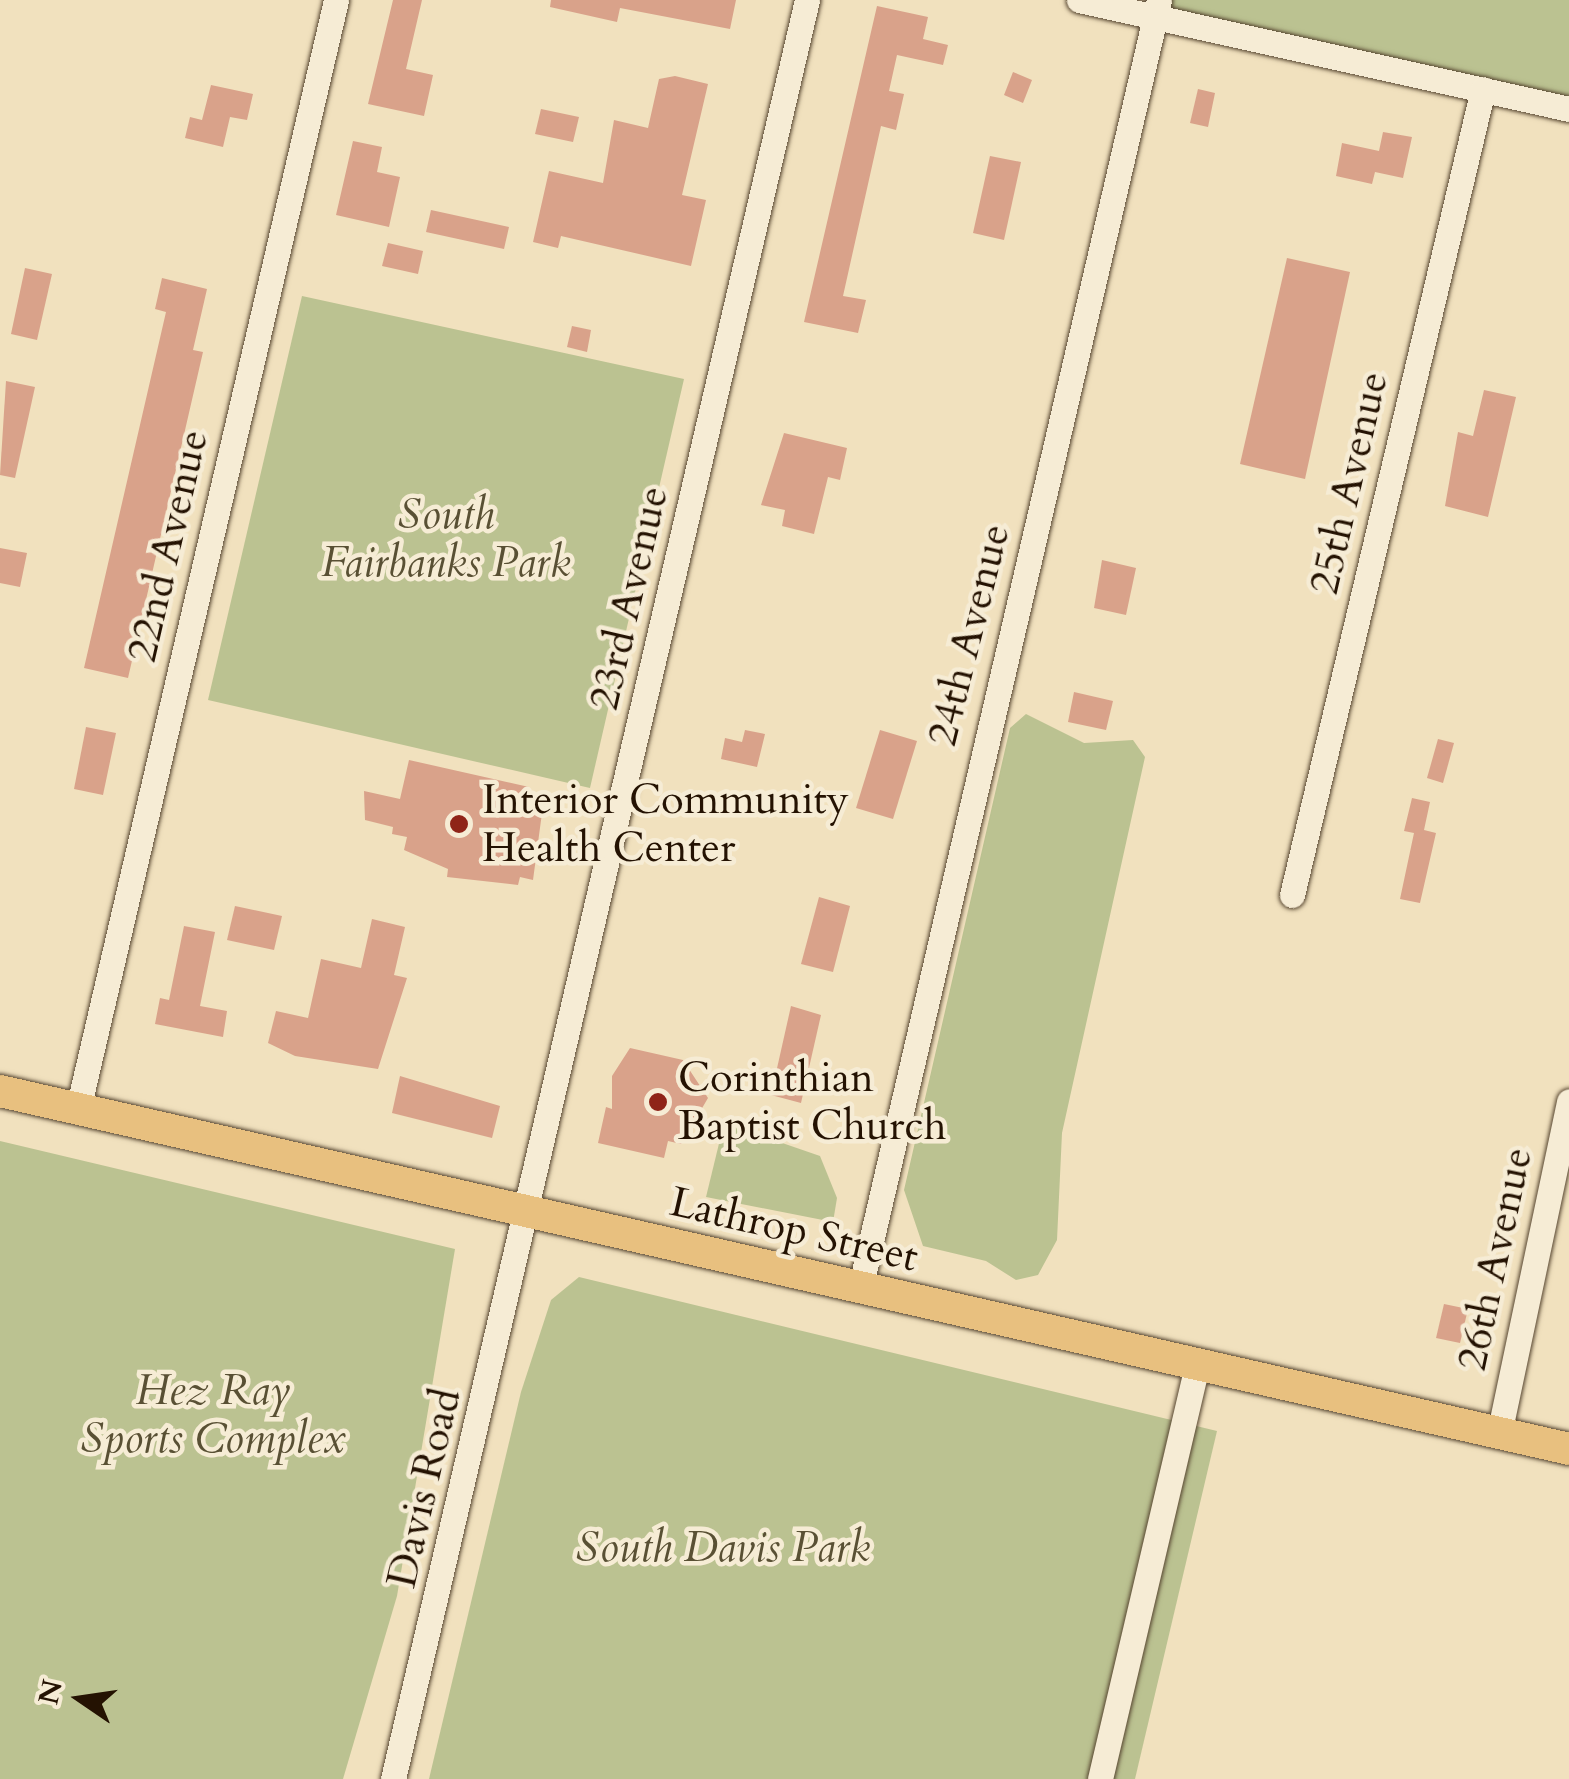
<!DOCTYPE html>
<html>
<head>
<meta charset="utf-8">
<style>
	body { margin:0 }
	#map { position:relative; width:1569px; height:1779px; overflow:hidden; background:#f1e1be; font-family:Cardo,serif }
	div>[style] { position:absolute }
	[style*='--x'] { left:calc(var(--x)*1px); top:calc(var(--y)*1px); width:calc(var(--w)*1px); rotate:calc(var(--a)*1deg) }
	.green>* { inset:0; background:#bbc291 }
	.building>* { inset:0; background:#d9a28a }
	.roads { filter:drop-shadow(0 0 2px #574631) drop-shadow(0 0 2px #574631) }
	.minor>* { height:25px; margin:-12.5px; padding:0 12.5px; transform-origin:12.5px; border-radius:12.5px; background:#f6ecd5 }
	.major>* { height:32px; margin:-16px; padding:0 16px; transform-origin:16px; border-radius:16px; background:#e8c07f }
	.dots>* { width:28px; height:28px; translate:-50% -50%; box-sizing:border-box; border:5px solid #f6ecd5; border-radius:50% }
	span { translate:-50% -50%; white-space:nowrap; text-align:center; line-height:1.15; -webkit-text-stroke:9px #f6ecd5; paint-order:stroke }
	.street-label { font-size:42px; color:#241202 }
	.park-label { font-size:42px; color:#595034; font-style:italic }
	.poi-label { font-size:42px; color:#241202 }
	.left { translate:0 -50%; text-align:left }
	.north { position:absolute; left:30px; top:1649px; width:100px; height:100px; -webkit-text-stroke:8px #f6ecd5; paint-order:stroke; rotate:283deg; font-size:28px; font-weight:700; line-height:40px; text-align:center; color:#241202 }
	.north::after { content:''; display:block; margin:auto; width:35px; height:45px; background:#241202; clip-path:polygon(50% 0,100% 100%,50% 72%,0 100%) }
</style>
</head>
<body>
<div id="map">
	<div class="green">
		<div style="clip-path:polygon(1159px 0,1569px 0,1569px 109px,1156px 17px)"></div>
		<div style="clip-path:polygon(302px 296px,684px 379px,590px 788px,208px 700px)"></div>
		<div style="clip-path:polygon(1026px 714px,1084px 743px,1133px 740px,1145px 757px,1062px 1133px,1057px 1240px,1038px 1275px,1016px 1280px,986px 1261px,923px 1246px,904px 1190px,1010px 728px)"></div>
		<div style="clip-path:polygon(724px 1123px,820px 1156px,837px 1198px,833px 1222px,706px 1197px)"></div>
		<div style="clip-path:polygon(0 1141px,455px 1249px,397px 1596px,343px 1779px,0 1779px)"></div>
		<div style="clip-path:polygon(579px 1277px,1217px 1431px,1135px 1779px,429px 1779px,521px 1392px,551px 1300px)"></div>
	</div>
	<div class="building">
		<div style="clip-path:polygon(393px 0,422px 0,406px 69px,433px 75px,424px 116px,368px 104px)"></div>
		<div style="clip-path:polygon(551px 0,736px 0,730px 29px,620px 8px,617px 22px,550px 7px)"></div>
		<div style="clip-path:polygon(877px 6px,928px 17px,923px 39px,948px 45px,943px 65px,897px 55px,889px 91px,904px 94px,896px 130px,881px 126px,843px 296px,866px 300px,858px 333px,804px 322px)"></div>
		<div style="clip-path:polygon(1013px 72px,1032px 80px,1023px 103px,1004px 95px)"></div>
		<div style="clip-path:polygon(675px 76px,708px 84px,682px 195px,706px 200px,691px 266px,561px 236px,558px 248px,533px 242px,549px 171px,603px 183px,614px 120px,648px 128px,659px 79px)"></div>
		<div style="clip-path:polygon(211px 85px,253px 94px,247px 120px,230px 117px,223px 147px,185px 138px,190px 117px,202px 120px)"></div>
		<div style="clip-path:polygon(1198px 89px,1215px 93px,1208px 127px,1190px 123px)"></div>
		<div style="clip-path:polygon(541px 109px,579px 117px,573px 142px,535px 134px)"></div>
		<div style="clip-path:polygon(1383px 132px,1412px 137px,1403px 178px,1375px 172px,1372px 184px,1336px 176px,1342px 143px,1379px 151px)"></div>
		<div style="clip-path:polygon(353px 141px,382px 147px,377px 172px,400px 177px,389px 227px,336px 215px)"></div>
		<div style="clip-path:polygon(990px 156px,1021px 162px,1004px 240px,973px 233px)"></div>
		<div style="clip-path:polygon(431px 210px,509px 227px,504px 249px,426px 232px)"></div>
		<div style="clip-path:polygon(388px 243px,423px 251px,418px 274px,382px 266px)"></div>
		<div style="clip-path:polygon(1287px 258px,1350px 272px,1305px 479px,1240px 464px)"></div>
		<div style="clip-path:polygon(25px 268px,52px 274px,37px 340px,11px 334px)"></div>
		<div style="clip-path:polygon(162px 278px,207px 289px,193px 350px,203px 352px,128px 678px,84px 668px,166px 312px,155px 309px)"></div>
		<div style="clip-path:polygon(572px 326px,591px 330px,587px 352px,567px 347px)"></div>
		<div style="clip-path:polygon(6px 381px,35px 387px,15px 478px,0 475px)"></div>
		<div style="clip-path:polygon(1484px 390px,1516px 397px,1488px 517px,1445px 506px,1458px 432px,1473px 436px)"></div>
		<div style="clip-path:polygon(784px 433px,847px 448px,840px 480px,828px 477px,814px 534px,782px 526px,785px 510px,761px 505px)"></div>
		<div style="clip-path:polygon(0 548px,27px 553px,20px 587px,0 583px)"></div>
		<div style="clip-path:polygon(1102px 560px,1136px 568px,1126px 615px,1094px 608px)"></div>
		<div style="clip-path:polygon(1074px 692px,1113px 701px,1106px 730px,1068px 722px)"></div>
		<div style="clip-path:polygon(86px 727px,116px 733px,103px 795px,74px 789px)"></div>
		<div style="clip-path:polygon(745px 730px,765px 734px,757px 767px,721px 759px,725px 738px,742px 742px)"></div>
		<div style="clip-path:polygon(880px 730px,917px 741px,893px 819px,856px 808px)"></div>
		<div style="clip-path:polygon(1438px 739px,1454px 743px,1443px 783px,1427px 778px)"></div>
		<div style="clip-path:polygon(409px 760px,529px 787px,527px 794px,544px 798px,533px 880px,520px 877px,518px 885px,447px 877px,448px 869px,404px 850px,407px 837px,392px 834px,393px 827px,365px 820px,364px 791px,400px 799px)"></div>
		<div style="clip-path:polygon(1412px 798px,1430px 802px,1424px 830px,1436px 833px,1420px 903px,1400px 899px,1414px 833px,1404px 831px)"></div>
		<div style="clip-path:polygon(819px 897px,850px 906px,833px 972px,801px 964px)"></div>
		<div style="clip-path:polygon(235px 906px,282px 916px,274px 950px,227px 940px)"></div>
		<div style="clip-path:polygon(372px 919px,405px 927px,394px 975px,407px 978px,378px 1069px,295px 1056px,268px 1043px,276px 1011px,308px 1018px,321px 959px,361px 968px)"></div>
		<div style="clip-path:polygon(184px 926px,215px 932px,200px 1006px,227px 1011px,223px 1037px,155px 1024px,160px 998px,169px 1000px)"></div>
		<div style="clip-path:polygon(791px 1006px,821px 1015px,801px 1103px,771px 1095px)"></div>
		<div style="clip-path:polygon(630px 1048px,683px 1060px,708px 1098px,681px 1144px,668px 1141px,664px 1158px,598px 1143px,606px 1107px,612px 1109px,612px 1076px)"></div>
		<div style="clip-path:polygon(400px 1076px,500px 1106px,492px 1138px,392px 1113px)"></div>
		<div style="clip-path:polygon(1444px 1304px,1468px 1309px,1460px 1343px,1436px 1338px)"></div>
	</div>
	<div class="roads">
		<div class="minor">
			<div style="--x:1079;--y:0;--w:502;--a:12.54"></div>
			<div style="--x:1292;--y:895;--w:828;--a:-76.67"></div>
			<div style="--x:78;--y:1109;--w:1139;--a:-76.9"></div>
			<div style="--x:860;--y:1289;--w:1323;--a:-76.94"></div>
			<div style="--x:1499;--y:1434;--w:340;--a:-78.1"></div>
			<div style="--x:393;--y:1779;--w:1827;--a:-76.9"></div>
			<div style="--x:1100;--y:1779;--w:425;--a:-76.8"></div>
		</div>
		<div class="major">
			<div style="--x:0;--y:1091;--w:1609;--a:12.85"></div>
		</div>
	</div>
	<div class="dots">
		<div style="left:459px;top:824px;background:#8f2418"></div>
		<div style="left:658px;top:1102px;background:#8f2418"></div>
	</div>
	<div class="street-label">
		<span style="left:1349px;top:483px;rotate:-77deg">25th Avenue</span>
		<span style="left:168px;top:546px;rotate:-77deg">22nd Avenue</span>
		<span style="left:629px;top:598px;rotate:-77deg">23rd Avenue</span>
		<span style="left:969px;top:635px;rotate:-76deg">24th Avenue</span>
		<span style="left:794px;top:1230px;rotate:13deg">Lathrop Street</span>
		<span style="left:1495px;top:1259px;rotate:-78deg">26th Avenue</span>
		<span style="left:424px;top:1488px;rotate:-77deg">Davis Road</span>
	</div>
	<div class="park-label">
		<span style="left:446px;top:539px">South<br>Fairbanks Park</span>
		<span style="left:213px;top:1415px">Hez Ray<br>Sports Complex</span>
		<span style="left:723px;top:1548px">South Davis Park</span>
	</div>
	<div class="poi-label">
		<span class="left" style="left:482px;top:824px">Interior Community<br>Health Center</span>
		<span class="left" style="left:678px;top:1102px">Corinthian<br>Baptist Church</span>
	</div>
	<div class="north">N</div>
</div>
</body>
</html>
